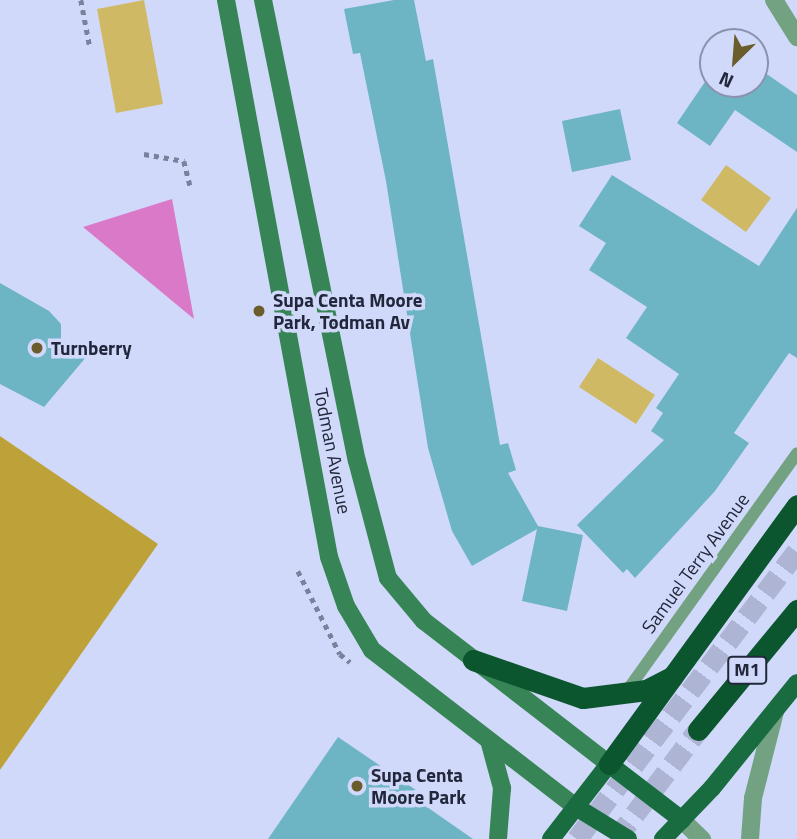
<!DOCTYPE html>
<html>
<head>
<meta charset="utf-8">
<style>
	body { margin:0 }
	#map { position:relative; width:797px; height:839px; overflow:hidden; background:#d1d9fa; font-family:"Titillium Web",sans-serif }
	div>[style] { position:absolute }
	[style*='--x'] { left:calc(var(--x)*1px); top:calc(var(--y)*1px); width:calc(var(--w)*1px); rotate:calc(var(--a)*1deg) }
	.green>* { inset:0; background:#d0b965 }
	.forest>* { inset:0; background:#bda239 }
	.water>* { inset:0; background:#db79c9 }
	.building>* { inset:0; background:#6db4c5 }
	.motorway-tunnel>* { height:21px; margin-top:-10.5px; transform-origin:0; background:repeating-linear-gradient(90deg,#aeb5d4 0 21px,transparent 0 31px) }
	.path>* { height:4.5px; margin-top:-2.25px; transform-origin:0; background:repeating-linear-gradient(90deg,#7b819c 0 5px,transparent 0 10px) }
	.service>* { height:12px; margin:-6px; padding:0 6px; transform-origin:6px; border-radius:6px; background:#72a282 }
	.minor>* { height:18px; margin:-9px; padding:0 9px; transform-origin:9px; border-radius:9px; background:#72a282 }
	.tertiary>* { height:18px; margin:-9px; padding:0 9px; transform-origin:9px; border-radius:9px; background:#72a282 }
	.secondary>* { height:18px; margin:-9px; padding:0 9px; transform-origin:9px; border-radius:9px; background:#378556 }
	.primary>* { height:18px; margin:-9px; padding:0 9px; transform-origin:9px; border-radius:9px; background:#196c3f }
	.motorway>* { height:21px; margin:-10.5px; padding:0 10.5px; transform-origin:10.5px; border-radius:10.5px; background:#0b552f }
	.dots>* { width:19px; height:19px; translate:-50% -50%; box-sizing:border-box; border:4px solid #d1d9fa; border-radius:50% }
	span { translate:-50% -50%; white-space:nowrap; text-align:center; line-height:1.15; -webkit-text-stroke:7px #d1d9fa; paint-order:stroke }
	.shield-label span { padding:2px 5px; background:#d1d9fa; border:2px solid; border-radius:5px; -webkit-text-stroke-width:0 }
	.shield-label { font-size:18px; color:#22273b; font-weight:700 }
	.poi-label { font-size:19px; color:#22273b; font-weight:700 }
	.left { translate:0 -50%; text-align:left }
	.street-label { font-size:19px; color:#22273b }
	.north { position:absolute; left:699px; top:28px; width:70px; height:70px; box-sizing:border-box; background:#d1d9fa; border:2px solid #8b92ae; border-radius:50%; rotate:205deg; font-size:19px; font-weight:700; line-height:28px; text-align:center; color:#22273b }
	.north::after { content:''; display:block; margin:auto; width:24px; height:32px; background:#6b5d2b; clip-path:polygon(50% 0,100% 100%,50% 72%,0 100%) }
</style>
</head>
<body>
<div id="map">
	<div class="green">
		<div style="clip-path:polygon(144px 0,163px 104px,116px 113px,97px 9px)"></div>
		<div style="clip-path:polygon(726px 165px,771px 198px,746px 232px,701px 200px)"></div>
		<div style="clip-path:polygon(598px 358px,655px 395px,636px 424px,579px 387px)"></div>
	</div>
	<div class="forest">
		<div style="clip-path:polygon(0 436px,158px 544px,0 770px)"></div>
	</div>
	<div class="water">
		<div style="clip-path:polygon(172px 199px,194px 319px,83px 227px)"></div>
	</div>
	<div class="building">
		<div style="clip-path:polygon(394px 0,414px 0,426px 61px,433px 59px,500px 445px,508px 443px,516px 470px,508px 473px,538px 526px,583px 535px,567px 611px,522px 601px,537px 529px,472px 566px,452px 531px,428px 448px,386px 181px,360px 53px,353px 54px,344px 9px)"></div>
		<div style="clip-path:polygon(755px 66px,797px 95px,797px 152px,735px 110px,710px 146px,677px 123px,713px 70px,713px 84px,755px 84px)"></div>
		<div style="clip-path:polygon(620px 109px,631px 160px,572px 172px,562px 121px)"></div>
		<div style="clip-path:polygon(612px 175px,759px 266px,797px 208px,797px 358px,789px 353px,734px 433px,749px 443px,715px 491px,635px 578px,627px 569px,623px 573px,577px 525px,664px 440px,651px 431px,663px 413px,656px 408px,679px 374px,626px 338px,647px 307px,589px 270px,606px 243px,579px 226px)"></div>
		<div style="clip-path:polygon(0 283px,49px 311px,61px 324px,61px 339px,87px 356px,44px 407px,0 384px)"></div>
		<div style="clip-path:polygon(338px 737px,432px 801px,427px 807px,473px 839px,268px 839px)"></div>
	</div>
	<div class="motorway-tunnel">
		<div style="--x:577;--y:839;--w:362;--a:-52.6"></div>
		<div style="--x:616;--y:839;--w:136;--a:-53"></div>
	</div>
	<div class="path">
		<div style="--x:81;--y:0;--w:48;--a:79.2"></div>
		<div style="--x:144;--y:154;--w:41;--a:9.9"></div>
		<div style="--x:184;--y:161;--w:29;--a:76"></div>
		<div style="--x:298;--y:571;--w:93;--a:63.2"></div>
		<div style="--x:340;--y:654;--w:13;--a:39"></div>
	</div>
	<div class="service">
		<div style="--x:624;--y:695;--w:297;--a:-54.4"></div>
	</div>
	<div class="minor">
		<div style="--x:774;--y:0;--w:44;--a:58.1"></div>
	</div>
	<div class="tertiary">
		<div style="--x:682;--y:820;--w:28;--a:44"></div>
		<div style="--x:750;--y:839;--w:41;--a:-85.8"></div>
		<div style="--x:753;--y:798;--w:89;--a:-75.7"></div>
	</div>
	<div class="secondary">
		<div style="--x:226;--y:0;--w:566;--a:79.52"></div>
		<div style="--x:329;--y:557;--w:52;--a:70.9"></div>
		<div style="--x:346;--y:606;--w:51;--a:59.4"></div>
		<div style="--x:372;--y:650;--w:257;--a:37.6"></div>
		<div style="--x:263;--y:0;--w:470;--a:78.5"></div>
		<div style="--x:357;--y:461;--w:121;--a:75.2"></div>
		<div style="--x:388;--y:578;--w:56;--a:50.1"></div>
		<div style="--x:424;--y:621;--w:234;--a:37.7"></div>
		<div style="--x:490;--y:744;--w:46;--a:74.7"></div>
		<div style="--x:502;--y:788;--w:51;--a:94.5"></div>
	</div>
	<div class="primary">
		<div style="--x:576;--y:807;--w:61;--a:31.6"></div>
		<div style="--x:551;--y:839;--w:95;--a:-52.3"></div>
		<div style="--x:609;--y:764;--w:92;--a:37.5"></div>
		<div style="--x:663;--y:839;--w:71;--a:-46.1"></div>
		<div style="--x:712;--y:788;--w:135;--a:-51"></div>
	</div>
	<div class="motorway">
		<div style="--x:473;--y:660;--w:116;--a:19.1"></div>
		<div style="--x:583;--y:698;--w:64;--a:-7.2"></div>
		<div style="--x:646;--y:690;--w:30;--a:-27"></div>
		<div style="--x:698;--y:730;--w:156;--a:-50.5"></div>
		<div style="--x:609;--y:764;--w:320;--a:-54"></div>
	</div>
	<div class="dots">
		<div style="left:259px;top:311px;background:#6b5d2b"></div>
		<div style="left:37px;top:348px;background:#6b5d2b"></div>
		<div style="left:357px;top:786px;background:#6b5d2b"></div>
	</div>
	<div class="shield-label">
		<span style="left:747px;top:670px">M1</span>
	</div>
	<div class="poi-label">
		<span class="left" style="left:273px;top:311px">Supa Centa Moore<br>Park, Todman Av</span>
		<span class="left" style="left:51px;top:348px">Turnberry</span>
		<span class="left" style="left:371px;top:786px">Supa Centa<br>Moore Park</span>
	</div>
	<div class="street-label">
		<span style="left:333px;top:451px;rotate:79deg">Todman Avenue</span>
		<span style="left:695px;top:563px;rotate:-54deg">Samuel Terry Avenue</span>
	</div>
	<div class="north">N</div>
</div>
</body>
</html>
